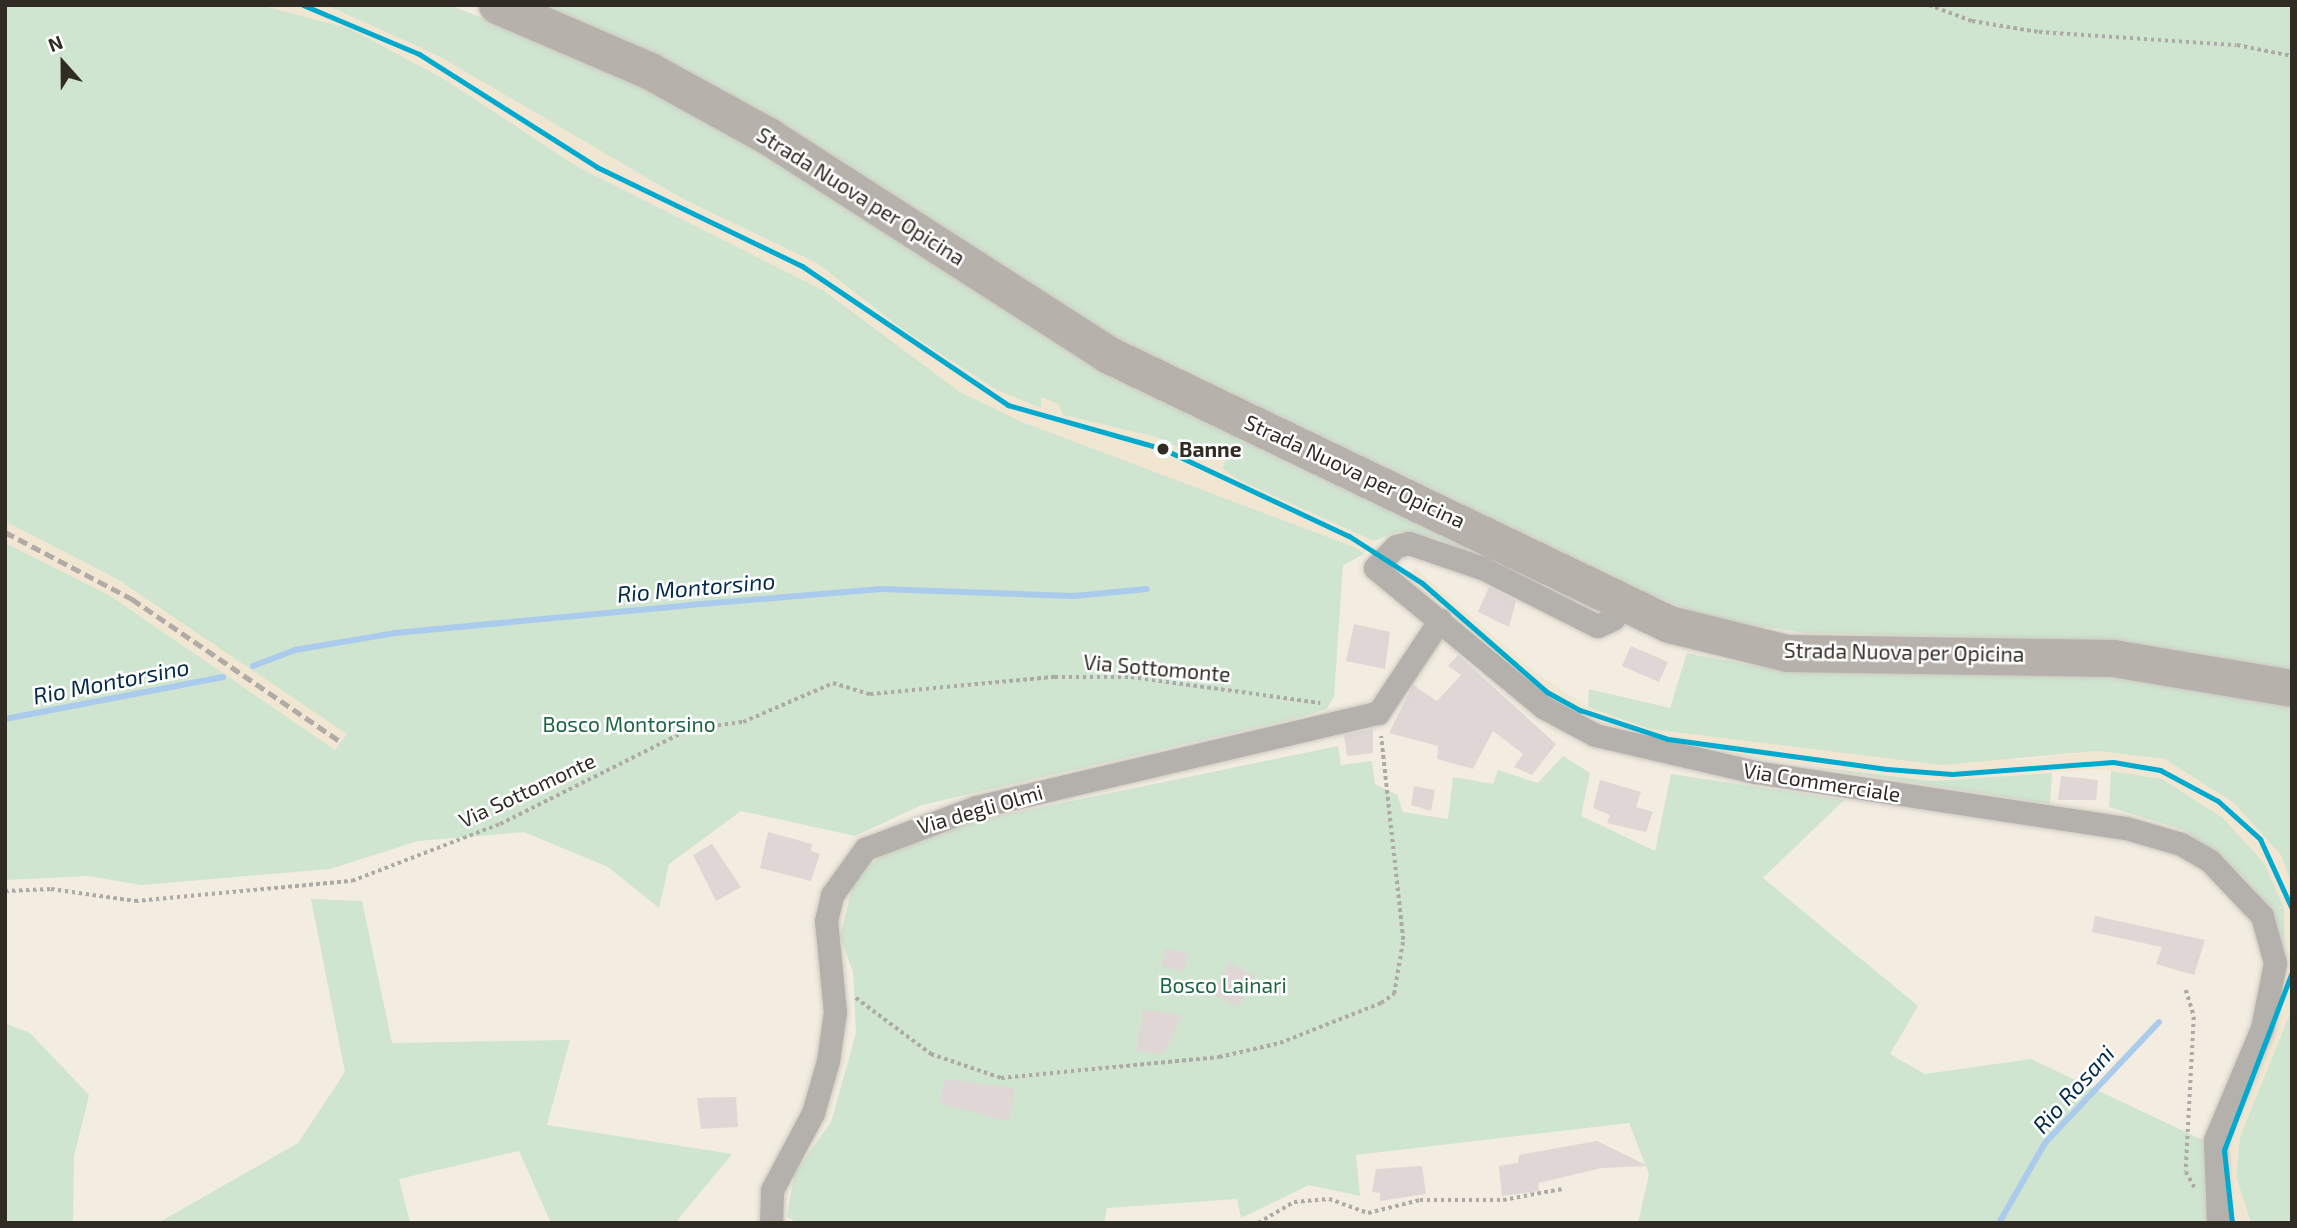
<!DOCTYPE html>
<html>
<head>
<meta charset="utf-8">
<style>
	body { margin:0 }
	#map { position:relative; width:2297px; height:1228px; overflow:hidden; background:#f2ece1; font-family:"Exo 2",sans-serif }
	div>[style] { position:absolute }
	[style*='--x'] { left:calc(var(--x)*1px); top:calc(var(--y)*1px); width:calc(var(--w)*1px); rotate:calc(var(--a)*1deg) }
	.built>* { inset:0; background:#f1e6d2 }
	.green>* { inset:0; background:#cfe5d0 }
	.stream>* { height:6px; margin:-3px; padding:0 3px; transform-origin:3px; border-radius:3px; background:#aacbeb }
	.building>* { inset:0; background:#ded7d5 }
	.path>* { height:3.5px; margin-top:-1.75px; transform-origin:0; background:repeating-linear-gradient(90deg,#aca9a6 0 3.5px,transparent 0 7px) }
	.roads { filter:drop-shadow(0 0 2px #cdc9c1) drop-shadow(0 0 2px #cdc9c1) }
	.minor>* { height:23px; margin:-11.5px; padding:0 11.5px; transform-origin:11.5px; border-radius:11.5px; background:#b4b0ab }
	.primary>* { height:37px; margin:-18.5px; padding:0 18.5px; transform-origin:18.5px; border-radius:18.5px; background:#b6b1ab }
	.rail>* { height:5px; margin-top:-2.5px; transform-origin:0; background:repeating-linear-gradient(90deg,#b0aba7 0 10px,transparent 0 15px) }
	.tram-1>* { height:5px; margin:-2.5px; padding:0 2.5px; transform-origin:2.5px; border-radius:2.5px; background:#00a9ce }
	.dots>* { width:19px; height:19px; translate:-50% -50%; box-sizing:border-box; border:4px solid #fff; border-radius:50% }
	span { translate:-50% -50%; white-space:nowrap; text-align:center; line-height:1.15; -webkit-text-stroke:5px #fff; paint-order:stroke }
	.street-label { font-size:21px; color:#302c24 }
	.stop-label { font-size:21px; color:#302c24; font-weight:700 }
	.left { translate:0 -50%; text-align:left }
	.park-label { font-size:21px; color:#1c6741 }
	.water-label { font-size:23px; color:#052b4b; font-style:italic }
	.frame { position:absolute; inset:0; border:7px solid #302c24; pointer-events:none }
	.north { position:absolute; left:28px; top:28px; width:70px; height:70px; -webkit-text-stroke:5px #fff; paint-order:stroke; rotate:339deg; font-size:19px; font-weight:700; line-height:28px; text-align:center; color:#302c24 }
	.north::after { content:''; display:block; margin:auto; width:24px; height:32px; background:#302c24; clip-path:polygon(50% 0,100% 100%,50% 72%,0 100%) }
</style>
</head>
<body>
<div id="map">
	<div class="built">
		<div style="clip-path:polygon(260px 5px,326px 5px,352px 13px,438px 55px,683px 199px,817px 263px,902px 329px,1041px 408px,1040px 397px,1059px 404px,1063px 415px,1156px 437px,1205px 460px,1210px 448px,1227px 457px,1241px 481px,1374px 541px,1364px 554px,1022px 422px,960px 392px,823px 290px,578px 167px,444px 79px,351px 29px)"></div>
		<div style="clip-path:polygon(5px 521px,117px 579px,347px 733px,336px 751px,109px 595px,5px 543px)"></div>
		<div style="clip-path:polygon(1415px 568px,1536px 673px,1588px 707px,2019px 760px,2097px 751px,2165px 759px,2234px 803px,2281px 855px,2292px 886px,2292px 1009px,2236px 1176px,2251px 1223px,2226px 1223px,2217px 1159px,2285px 960px,2284px 908px,2263px 863px,2162px 779px,2095px 769px,1933px 781px,1653px 744px,1596px 727px,1545px 700px,1401px 580px)"></div>
	</div>
	<div class="green">
		<div style="clip-path:polygon(5px 5px,260px 5px,351px 29px,444px 79px,578px 167px,823px 290px,960px 392px,1022px 422px,1354px 547px,1364px 554px,1343px 565px,1334px 696px,1327px 709px,1293px 719px,922px 805px,855px 836px,741px 811px,669px 864px,659px 908px,608px 867px,524px 832px,418px 841px,330px 869px,141px 885px,88px 876px,5px 880px,5px 543px,109px 595px,335px 750px,347px 734px,117px 579px,5px 521px)"></div>
		<div style="clip-path:polygon(326px 5px,450px 5px,619px 74px,776px 156px,1097px 363px,1602px 612px,1437px 539px,1399px 531px,1374px 541px,1241px 481px,1223px 469px,1227px 456px,1210px 448px,1205px 460px,1156px 437px,1063px 415px,1058px 404px,1041px 397px,1041px 408px,997px 390px,902px 329px,817px 263px,683px 199px,437px 55px)"></div>
		<div style="clip-path:polygon(538px 5px,2292px 5px,2292px 674px,2200px 653px,2062px 639px,1806px 633px,1714px 619px,1596px 574px,1441px 493px,1170px 372px)"></div>
		<div style="clip-path:polygon(1687px 653px,1767px 668px,2125px 673px,2292px 700px,2292px 886px,2281px 855px,2234px 803px,2165px 759px,2097px 751px,1941px 765px,1650px 729px,1588px 707px,1589px 689px,1670px 708px)"></div>
		<div style="clip-path:polygon(1338px 746px,1341px 765px,1372px 761px,1375px 784px,1397px 795px,1403px 812px,1448px 819px,1453px 777px,1493px 784px,1498px 770px,1538px 783px,1563px 756px,1590px 773px,1581px 816px,1655px 851px,1671px 774px,1844px 800px,1763px 878px,1918px 1006px,1890px 1054px,1925px 1074px,2031px 1059px,2209px 1143px,2206px 1202px,2211px 1223px,1638px 1223px,1649px 1174px,1629px 1123px,1356px 1155px,1360px 1196px,1309px 1185px,1241px 1218px,1237px 1199px,1107px 1208px,1104px 1223px,798px 1223px,787px 1217px,794px 1174px,831px 1122px,856px 1033px,853px 972px,840px 937px,854px 879px,887px 851px,950px 826px)"></div>
		<div style="clip-path:polygon(1807px 766px,1933px 781px,2052px 773px,2050px 804px)"></div>
		<div style="clip-path:polygon(2111px 771px,2162px 779px,2223px 818px,2264px 863px,2284px 908px,2285px 960px,2276px 919px,2242px 875px,2184px 830px,2109px 807px)"></div>
		<div style="clip-path:polygon(311px 899px,362px 901px,392px 1043px,570px 1040px,547px 1125px,732px 1154px,675px 1223px,551px 1223px,519px 1151px,399px 1179px,410px 1223px,158px 1223px,298px 1143px,345px 1072px)"></div>
		<div style="clip-path:polygon(2292px 1009px,2292px 1223px,2251px 1223px,2236px 1176px,2240px 1137px)"></div>
		<div style="clip-path:polygon(5px 1023px,30px 1033px,89px 1095px,74px 1156px,73px 1223px,5px 1223px)"></div>
	</div>
	<div class="stream">
		<div style="--x:253;--y:666;--w:45;--a:-20.9"></div>
		<div style="--x:295;--y:650;--w:101;--a:-9.6"></div>
		<div style="--x:395;--y:633;--w:296;--a:-5.4"></div>
		<div style="--x:690;--y:605;--w:192;--a:-4.8"></div>
		<div style="--x:881;--y:589;--w:193;--a:2.1"></div>
		<div style="--x:1074;--y:596;--w:73;--a:-5.5"></div>
		<div style="--x:5;--y:719;--w:222;--a:-10.9"></div>
		<div style="--x:1999;--y:1223;--w:92;--a:-60.1"></div>
		<div style="--x:2045;--y:1143;--w:166;--a:-46.7"></div>
	</div>
	<div class="building">
		<div style="clip-path:polygon(1489px 587px,1516px 601px,1509px 627px,1478px 612px)"></div>
		<div style="clip-path:polygon(1354px 624px,1390px 632px,1385px 669px,1346px 661px)"></div>
		<div style="clip-path:polygon(1631px 646px,1668px 662px,1659px 682px,1622px 666px)"></div>
		<div style="clip-path:polygon(1458px 655px,1556px 744px,1532px 775px,1514px 767px,1523px 754px,1493px 731px,1473px 769px,1437px 759px,1438px 746px,1389px 733px,1413px 685px,1437px 701px,1461px 675px,1448px 666px)"></div>
		<div style="clip-path:polygon(1373px 729px,1373px 753px,1347px 756px,1344px 735px)"></div>
		<div style="clip-path:polygon(2061px 776px,2098px 780px,2096px 800px,2058px 800px)"></div>
		<div style="clip-path:polygon(1600px 780px,1641px 792px,1636px 807px,1653px 812px,1646px 832px,1607px 823px,1610px 815px,1593px 808px)"></div>
		<div style="clip-path:polygon(1414px 786px,1435px 790px,1431px 811px,1411px 805px)"></div>
		<div style="clip-path:polygon(768px 832px,812px 844px,811px 851px,820px 854px,811px 881px,760px 868px)"></div>
		<div style="clip-path:polygon(712px 844px,741px 887px,716px 901px,693px 855px)"></div>
		<div style="clip-path:polygon(2095px 916px,2205px 940px,2194px 975px,2156px 964px,2162px 947px,2092px 932px)"></div>
		<div style="clip-path:polygon(1165px 949px,1188px 953px,1184px 972px,1161px 966px)"></div>
		<div style="clip-path:polygon(1229px 962px,1255px 976px,1238px 1007px,1213px 994px)"></div>
		<div style="clip-path:polygon(1143px 1009px,1182px 1015px,1164px 1054px,1136px 1051px)"></div>
		<div style="clip-path:polygon(945px 1079px,1015px 1088px,1009px 1122px,939px 1103px)"></div>
		<div style="clip-path:polygon(736px 1097px,738px 1127px,701px 1129px,697px 1098px)"></div>
		<div style="clip-path:polygon(1597px 1141px,1648px 1166px,1602px 1168px,1538px 1183px,1539px 1191px,1502px 1196px,1499px 1166px,1518px 1163px,1519px 1155px)"></div>
		<div style="clip-path:polygon(1422px 1166px,1426px 1194px,1380px 1201px,1380px 1193px,1372px 1192px,1376px 1169px)"></div>
	</div>
	<div class="path">
		<div style="--x:1929;--y:5;--w:46;--a:20.4"></div>
		<div style="--x:1972;--y:21;--w:68;--a:9.3"></div>
		<div style="--x:2039;--y:32;--w:198;--a:3.8"></div>
		<div style="--x:2237;--y:45;--w:56;--a:11.3"></div>
		<div style="--x:5;--y:891;--w:46;--a:-2.5"></div>
		<div style="--x:51;--y:889;--w:85;--a:8.1"></div>
		<div style="--x:135;--y:901;--w:218;--a:-5.3"></div>
		<div style="--x:352;--y:881;--w:159;--a:-21.1"></div>
		<div style="--x:500;--y:824;--w:212;--a:-26.6"></div>
		<div style="--x:690;--y:729;--w:53;--a:-7.5"></div>
		<div style="--x:743;--y:722;--w:98;--a:-23.4"></div>
		<div style="--x:833;--y:683;--w:39;--a:17"></div>
		<div style="--x:870;--y:694;--w:186;--a:-5.3"></div>
		<div style="--x:1055;--y:677;--w:76;--a:0"></div>
		<div style="--x:1131;--y:677;--w:191;--a:7.8"></div>
		<div style="--x:2186;--y:990;--w:28;--a:73"></div>
		<div style="--x:2194;--y:1017;--w:155;--a:93"></div>
		<div style="--x:2186;--y:1172;--w:18;--a:61"></div>
		<div style="--x:856;--y:998;--w:94;--a:36.7"></div>
		<div style="--x:931;--y:1054;--w:74;--a:18.9"></div>
		<div style="--x:1001;--y:1078;--w:219;--a:-5.5"></div>
		<div style="--x:1219;--y:1057;--w:63;--a:-12.9"></div>
		<div style="--x:1280;--y:1043;--w:109;--a:-21.6"></div>
		<div style="--x:1381;--y:1003;--w:16;--a:-35"></div>
		<div style="--x:1394;--y:994;--w:55;--a:-80.5"></div>
		<div style="--x:1403;--y:940;--w:205;--a:-96.2"></div>
		<div style="--x:1258;--y:1223;--w:42;--a:-30.3"></div>
		<div style="--x:1294;--y:1202;--w:35;--a:-5"></div>
		<div style="--x:1329;--y:1199;--w:41;--a:19.7"></div>
		<div style="--x:1368;--y:1213;--w:54;--a:-14"></div>
		<div style="--x:1420;--y:1200;--w:83;--a:0"></div>
		<div style="--x:1503;--y:1200;--w:60;--a:-10.6"></div>
	</div>
	<div class="roads">
		<div class="minor">
			<div style="--x:1622;--y:603;--w:18;--a:119"></div>
			<div style="--x:1613;--y:619;--w:17;--a:156"></div>
			<div style="--x:1597;--y:626;--w:129;--a:-153.2"></div>
			<div style="--x:1482;--y:568;--w:77;--a:-161.1"></div>
			<div style="--x:1409;--y:543;--w:13;--a:167"></div>
			<div style="--x:1396;--y:546;--w:30;--a:134"></div>
			<div style="--x:1375;--y:568;--w:218;--a:39.6"></div>
			<div style="--x:1543;--y:707;--w:59;--a:28.3"></div>
			<div style="--x:1595;--y:735;--w:164;--a:13"></div>
			<div style="--x:1755;--y:772;--w:375;--a:8.6"></div>
			<div style="--x:2126;--y:828;--w:57;--a:16.2"></div>
			<div style="--x:2181;--y:844;--w:34;--a:30"></div>
			<div style="--x:2210;--y:861;--w:76;--a:46.6"></div>
			<div style="--x:2262;--y:916;--w:49;--a:74.5"></div>
			<div style="--x:2275;--y:963;--w:66;--a:101.3"></div>
			<div style="--x:2262;--y:1028;--w:121;--a:112.8"></div>
			<div style="--x:2215;--y:1140;--w:83;--a:87.9"></div>
			<div style="--x:771;--y:1223;--w:33;--a:-88"></div>
			<div style="--x:772;--y:1190;--w:87;--a:-62"></div>
			<div style="--x:813;--y:1113;--w:54;--a:-73.9"></div>
			<div style="--x:828;--y:1061;--w:49;--a:-81.9"></div>
			<div style="--x:835;--y:1012;--w:91;--a:-95.6"></div>
			<div style="--x:826;--y:921;--w:27;--a:-77"></div>
			<div style="--x:832;--y:895;--w:57;--a:-54.3"></div>
			<div style="--x:865;--y:849;--w:119;--a:-20.7"></div>
			<div style="--x:976;--y:807;--w:413;--a:-13.2"></div>
			<div style="--x:1378;--y:713;--w:112;--a:-56.3"></div>
		</div>
		<div class="primary">
			<div style="--x:497;--y:5;--w:167;--a:23.3"></div>
			<div style="--x:650;--y:71;--w:135;--a:28.8"></div>
			<div style="--x:768;--y:136;--w:403;--a:32.7"></div>
			<div style="--x:1107;--y:354;--w:623;--a:25.66"></div>
			<div style="--x:1669;--y:624;--w:122;--a:13.8"></div>
			<div style="--x:1787;--y:653;--w:326;--a:0.9"></div>
			<div style="--x:2113;--y:658;--w:181;--a:9.5"></div>
		</div>
	</div>
	<div class="rail">
		<div style="--x:5;--y:532;--w:144;--a:27.8"></div>
		<div style="--x:132;--y:599;--w:253;--a:34.4"></div>
	</div>
	<div class="tram-1">
		<div style="--x:303;--y:5;--w:126;--a:22.9"></div>
		<div style="--x:419;--y:54;--w:211;--a:32.4"></div>
		<div style="--x:597;--y:167;--w:228;--a:25.8"></div>
		<div style="--x:802;--y:266;--w:249;--a:34"></div>
		<div style="--x:1008;--y:405;--w:161;--a:15.8"></div>
		<div style="--x:1163;--y:449;--w:205;--a:25.1"></div>
		<div style="--x:1349;--y:536;--w:87;--a:32.8"></div>
		<div style="--x:1422;--y:583;--w:166;--a:41.1"></div>
		<div style="--x:1547;--y:692;--w:38;--a:29"></div>
		<div style="--x:1580;--y:710;--w:93;--a:18.2"></div>
		<div style="--x:1668;--y:739;--w:221;--a:7.8"></div>
		<div style="--x:1887;--y:769;--w:65;--a:4.4"></div>
		<div style="--x:1952;--y:774;--w:161;--a:-4.3"></div>
		<div style="--x:2113;--y:762;--w:48;--a:9.7"></div>
		<div style="--x:2160;--y:770;--w:66;--a:28.1"></div>
		<div style="--x:2218;--y:801;--w:57;--a:42.1"></div>
		<div style="--x:2260;--y:839;--w:77;--a:65.4"></div>
		<div style="--x:2232;--y:1223;--w:73;--a:-96.3"></div>
		<div style="--x:2224;--y:1150;--w:191;--a:-69.1"></div>
	</div>
	<div class="dots">
		<div style="left:1163px;top:449px;background:#302c24"></div>
	</div>
	<div class="street-label">
		<span style="left:861px;top:196px;rotate:32deg">Strada Nuova per Opicina</span>
		<span style="left:1355px;top:471px;rotate:25deg">Strada Nuova per Opicina</span>
		<span style="left:1904px;top:652px;rotate:1deg">Strada Nuova per Opicina</span>
		<span style="left:1157px;top:668px;rotate:5deg">Via Sottomonte</span>
		<span style="left:1822px;top:782px;rotate:9deg">Via Commerciale</span>
		<span style="left:527px;top:790px;rotate:-25deg">Via Sottomonte</span>
		<span style="left:980px;top:809px;rotate:-16deg">Via degli Olmi</span>
	</div>
	<div class="stop-label">
		<span class="left" style="left:1179px;top:449px">Banne</span>
	</div>
	<div class="park-label">
		<span style="left:629px;top:724px">Bosco Montorsino</span>
		<span style="left:1223px;top:985px">Bosco Lainari</span>
	</div>
	<div class="water-label">
		<span style="left:696px;top:587px;rotate:-5deg">Rio Montorsino</span>
		<span style="left:111px;top:681px;rotate:-11deg">Rio Montorsino</span>
		<span style="left:2073px;top:1089px;rotate:-48deg">Rio Rosani</span>
	</div>
	<div class="frame"></div>
	<div class="north">N</div>
</div>
</body>
</html>
